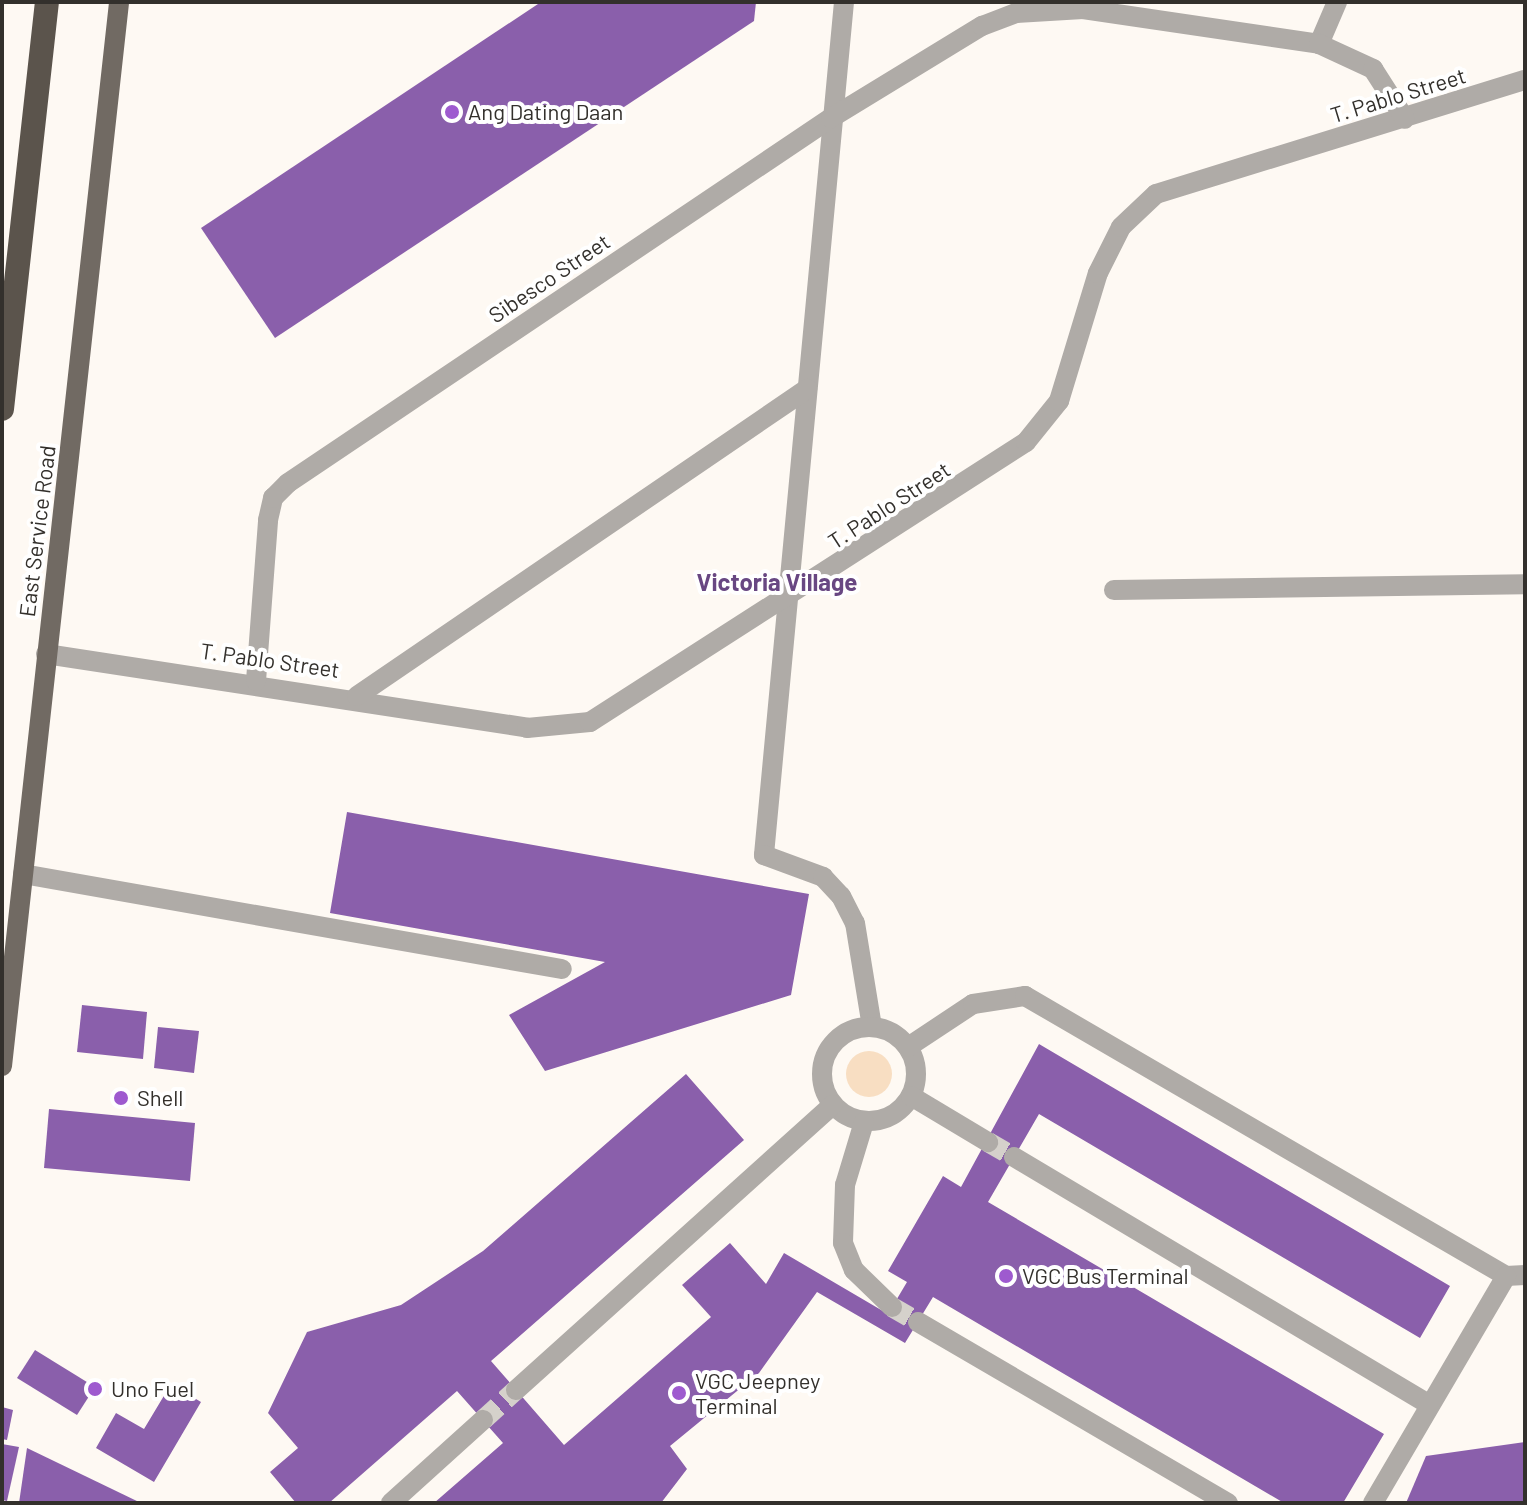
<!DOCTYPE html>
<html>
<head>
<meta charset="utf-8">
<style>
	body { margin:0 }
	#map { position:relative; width:1527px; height:1505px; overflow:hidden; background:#fef9f3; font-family:Barlow,sans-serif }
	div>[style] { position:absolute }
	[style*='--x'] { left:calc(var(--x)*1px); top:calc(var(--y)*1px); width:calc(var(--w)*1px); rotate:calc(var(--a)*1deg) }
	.green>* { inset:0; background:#f8dec2 }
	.round { border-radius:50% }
	.building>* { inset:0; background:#8a5fab }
	.minor-tunnel>* { height:20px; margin-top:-10px; transform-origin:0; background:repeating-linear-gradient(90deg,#d5d1cb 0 20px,transparent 0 30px) }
	.minor>* { height:20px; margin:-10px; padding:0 10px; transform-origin:10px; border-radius:10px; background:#afaba7 }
	.minor>.ring { margin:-10px; padding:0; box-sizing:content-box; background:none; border:20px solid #afaba7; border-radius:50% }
	.major>* { height:20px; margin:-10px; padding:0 10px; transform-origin:10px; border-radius:10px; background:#716a63 }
	.highway>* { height:24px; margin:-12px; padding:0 12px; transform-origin:12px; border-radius:12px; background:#5b544c }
	.dots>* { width:22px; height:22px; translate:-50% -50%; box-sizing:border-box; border:4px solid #fff; border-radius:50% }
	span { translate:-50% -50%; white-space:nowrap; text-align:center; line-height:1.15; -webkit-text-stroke:8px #fff; paint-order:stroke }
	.street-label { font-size:22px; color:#33302c }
	.poi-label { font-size:22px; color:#33302c }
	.left { translate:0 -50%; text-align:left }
	.neighbourhood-label { font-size:24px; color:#684782; font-weight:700 }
	.frame { position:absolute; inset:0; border:4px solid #33302c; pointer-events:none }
</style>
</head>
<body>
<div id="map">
	<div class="green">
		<div class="round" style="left:846px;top:1051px;width:46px;height:46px"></div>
	</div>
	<div class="building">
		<div style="clip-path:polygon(541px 2px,756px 2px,754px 21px,275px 338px,201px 228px)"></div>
		<div style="clip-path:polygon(347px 812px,809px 894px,791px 995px,545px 1071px,509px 1015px,605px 962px,330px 913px)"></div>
		<div style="clip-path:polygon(82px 1005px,147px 1012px,143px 1059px,77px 1052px)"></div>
		<div style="clip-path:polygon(158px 1027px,199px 1031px,194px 1073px,154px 1068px)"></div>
		<div style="clip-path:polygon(1039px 1044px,1450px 1286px,1420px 1338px,1039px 1114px,988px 1202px,1384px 1434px,1343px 1503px,1284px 1503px,933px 1297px,905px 1343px,817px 1292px,759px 1373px,670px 1446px,687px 1469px,661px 1503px,434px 1503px,503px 1443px,457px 1391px,329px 1503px,296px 1503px,270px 1472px,298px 1448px,268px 1413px,307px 1332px,401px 1305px,483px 1251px,686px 1074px,744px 1140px,491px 1361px,564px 1445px,711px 1317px,682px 1285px,730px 1243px,766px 1284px,784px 1253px,888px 1314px,907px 1282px,888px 1271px,943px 1176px,961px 1187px)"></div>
		<div style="clip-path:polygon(49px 1109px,195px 1123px,190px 1181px,44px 1168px)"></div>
		<div style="clip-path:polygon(35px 1350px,95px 1387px,77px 1415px,17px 1378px)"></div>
		<div style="clip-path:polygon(171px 1384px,201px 1402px,154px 1482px,96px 1448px,116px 1413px,144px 1429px)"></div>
		<div style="clip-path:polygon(2px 1407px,13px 1410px,7px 1440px,2px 1439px)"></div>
		<div style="clip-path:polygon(1525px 1442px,1525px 1503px,1406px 1503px,1426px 1456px)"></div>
		<div style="clip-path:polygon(2px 1444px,19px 1447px,7px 1501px,2px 1500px)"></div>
		<div style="clip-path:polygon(27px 1448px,141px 1503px,19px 1503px)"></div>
	</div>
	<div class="minor-tunnel">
		<div style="--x:988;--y:1142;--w:30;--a:30"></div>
		<div style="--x:892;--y:1307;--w:30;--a:30"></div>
		<div style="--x:483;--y:1420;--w:45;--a:-42.3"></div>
	</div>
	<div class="minor">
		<div style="--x:844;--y:2;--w:857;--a:95.36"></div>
		<div style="--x:764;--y:855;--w:63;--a:20.4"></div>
		<div style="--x:823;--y:877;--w:26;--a:47"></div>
		<div style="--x:841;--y:896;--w:30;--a:63"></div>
		<div style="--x:855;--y:923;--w:105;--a:80.7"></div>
		<div style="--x:1319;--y:44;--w:46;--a:-66.8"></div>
		<div style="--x:1114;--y:590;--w:411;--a:-0.8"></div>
		<div style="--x:46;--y:654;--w:487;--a:8.7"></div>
		<div style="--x:527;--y:728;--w:63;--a:-5.4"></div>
		<div style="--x:590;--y:722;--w:518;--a:-32.71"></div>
		<div style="--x:1026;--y:442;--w:53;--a:-51.2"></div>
		<div style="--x:1059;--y:401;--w:134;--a:-73.1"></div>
		<div style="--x:1098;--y:273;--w:51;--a:-63.4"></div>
		<div style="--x:1121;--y:227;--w:48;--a:-43.3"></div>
		<div style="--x:1156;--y:194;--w:386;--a:-17.2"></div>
		<div style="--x:256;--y:681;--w:161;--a:-85.7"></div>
		<div style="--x:268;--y:520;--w:23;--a:-77"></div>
		<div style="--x:273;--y:498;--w:21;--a:-45"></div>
		<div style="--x:288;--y:483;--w:654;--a:-33.91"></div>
		<div style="--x:831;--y:118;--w:177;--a:-31.4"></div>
		<div style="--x:982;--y:26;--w:36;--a:-21"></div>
		<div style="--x:1016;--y:13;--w:67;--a:-3.4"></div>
		<div style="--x:1083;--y:9;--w:239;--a:8.4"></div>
		<div style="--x:1319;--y:44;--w:60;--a:24.8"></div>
		<div style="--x:1373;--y:69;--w:59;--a:57.4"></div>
		<div style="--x:357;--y:696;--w:545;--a:-34.3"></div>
		<div style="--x:23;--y:874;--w:547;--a:10"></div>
		<div class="ring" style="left:822px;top:1027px;width:74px;height:74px"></div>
		<div style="--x:908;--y:1047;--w:78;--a:-33.5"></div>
		<div style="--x:973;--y:1004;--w:53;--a:-8.7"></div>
		<div style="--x:1025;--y:996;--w:557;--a:30.2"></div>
		<div style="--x:1506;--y:1276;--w:19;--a:-3"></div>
		<div style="--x:911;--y:1096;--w:90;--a:30.9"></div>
		<div style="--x:864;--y:1122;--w:66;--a:106.8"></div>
		<div style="--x:845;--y:1185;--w:58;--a:92"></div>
		<div style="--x:843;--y:1243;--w:29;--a:68"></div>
		<div style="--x:854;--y:1270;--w:53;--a:44.2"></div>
		<div style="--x:1014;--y:1157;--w:484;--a:30.8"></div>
		<div style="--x:918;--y:1322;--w:359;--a:30.3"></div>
		<div style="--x:516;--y:1390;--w:426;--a:-42"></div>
		<div style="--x:391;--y:1503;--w:124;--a:-42.1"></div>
		<div style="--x:1373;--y:1503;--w:263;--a:-59.6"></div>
	</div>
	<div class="major">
		<div style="--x:2;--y:1066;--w:1070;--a:-83.72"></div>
	</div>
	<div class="highway">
		<div style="--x:2;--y:409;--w:409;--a:-83.7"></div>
	</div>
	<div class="dots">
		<div style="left:452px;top:112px;background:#9e5acf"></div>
		<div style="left:121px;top:1098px;background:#9e5acf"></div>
		<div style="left:1006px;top:1276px;background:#9e5acf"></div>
		<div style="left:95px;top:1389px;background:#9e5acf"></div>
		<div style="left:679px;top:1393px;background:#9e5acf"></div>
	</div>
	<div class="street-label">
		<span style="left:1398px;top:95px;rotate:-17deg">T. Pablo Street</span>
		<span style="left:549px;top:278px;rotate:-34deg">Sibesco Street</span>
		<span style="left:889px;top:505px;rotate:-33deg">T. Pablo Street</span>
		<span style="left:37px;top:531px;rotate:-83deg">East Service Road</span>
		<span style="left:270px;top:660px;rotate:8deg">T. Pablo Street</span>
	</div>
	<div class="poi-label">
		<span class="left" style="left:468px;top:112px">Ang Dating Daan</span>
		<span class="left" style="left:137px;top:1098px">Shell</span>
		<span class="left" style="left:1022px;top:1276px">VGC Bus Terminal</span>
		<span class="left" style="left:695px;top:1393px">VGC Jeepney<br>Terminal</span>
		<span class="left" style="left:111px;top:1389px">Uno Fuel</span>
	</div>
	<div class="neighbourhood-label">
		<span style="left:777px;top:582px">Victoria Village</span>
	</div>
	<div class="frame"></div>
</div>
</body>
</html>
